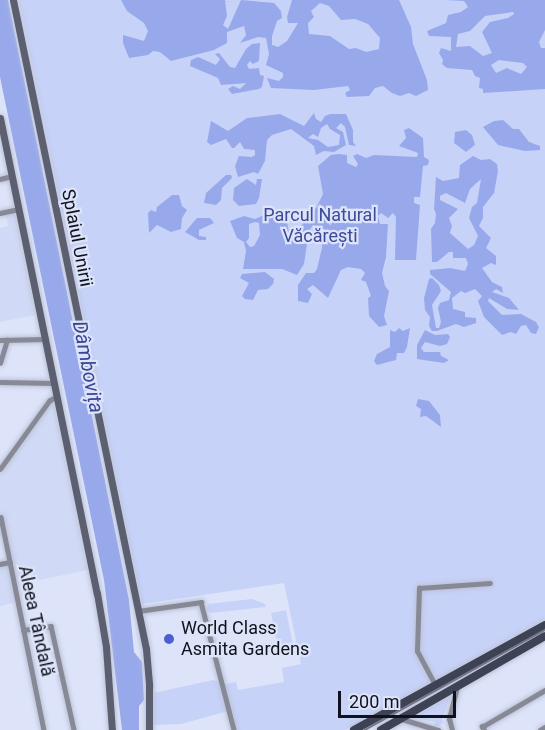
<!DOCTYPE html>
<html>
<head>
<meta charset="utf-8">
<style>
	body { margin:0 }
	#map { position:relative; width:545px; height:730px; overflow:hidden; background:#dde4fa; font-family:Roboto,sans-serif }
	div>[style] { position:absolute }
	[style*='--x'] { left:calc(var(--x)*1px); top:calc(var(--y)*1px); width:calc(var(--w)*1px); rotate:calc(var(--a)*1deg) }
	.built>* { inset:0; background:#d0d9f5 }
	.green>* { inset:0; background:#c7d2f9 }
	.water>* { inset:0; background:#98a9eb }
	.roads { filter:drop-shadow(0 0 2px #bcc2d6) drop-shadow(0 0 2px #bcc2d6) }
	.minor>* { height:4.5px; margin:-2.25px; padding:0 2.25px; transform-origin:2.25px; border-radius:2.25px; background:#878a96 }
	.secondary>* { height:7px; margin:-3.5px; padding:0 3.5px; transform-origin:3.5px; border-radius:3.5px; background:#5b5f70 }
	.primary>* { height:8px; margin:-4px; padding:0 4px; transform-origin:4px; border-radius:4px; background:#3d4255 }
	.tram>* { height:1.5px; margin:-0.75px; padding:0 0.75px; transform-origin:0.75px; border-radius:0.75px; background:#717585 }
	.dots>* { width:16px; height:16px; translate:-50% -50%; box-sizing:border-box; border:3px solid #dde4fa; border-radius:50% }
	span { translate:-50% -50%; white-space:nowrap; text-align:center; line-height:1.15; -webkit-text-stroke:4.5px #dde4fa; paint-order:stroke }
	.park-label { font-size:18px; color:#3c4a98 }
	.street-label { font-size:18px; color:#0f121b }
	.poi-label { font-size:18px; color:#0f121b }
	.left { translate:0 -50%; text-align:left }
	.water-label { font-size:20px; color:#394694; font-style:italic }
	.scale { position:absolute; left:338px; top:691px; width:118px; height:27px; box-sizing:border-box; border:3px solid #0f121b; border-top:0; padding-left:8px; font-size:18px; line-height:21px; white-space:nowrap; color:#0f121b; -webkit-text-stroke:4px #dde4fa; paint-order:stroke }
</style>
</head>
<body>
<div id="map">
	<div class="built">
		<div style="clip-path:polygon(15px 213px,35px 315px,0 322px,0 228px,8px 226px,6px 215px)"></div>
		<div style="clip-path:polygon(53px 401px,87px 570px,16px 585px,5px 535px,0 536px,0 473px)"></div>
		<div style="clip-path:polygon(8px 564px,16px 602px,0 606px,0 566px)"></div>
	</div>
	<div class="green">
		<div style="clip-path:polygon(19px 0,545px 0,545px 619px,345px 730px,237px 730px,232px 710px,181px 724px,153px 725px,153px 693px,213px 680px,226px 684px,236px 682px,238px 690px,284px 682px,282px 668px,301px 664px,284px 583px,142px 604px)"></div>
		<div style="clip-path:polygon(252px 599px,265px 604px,266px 607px,211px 613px,207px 610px,208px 604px)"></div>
		<div style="clip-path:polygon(286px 610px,293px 645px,278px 648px,271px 613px)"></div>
		<div style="clip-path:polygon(451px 696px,442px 720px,444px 722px,439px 726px,434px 726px,435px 722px,412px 718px)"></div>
	</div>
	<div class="water">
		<div style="clip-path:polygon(0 0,8px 0,129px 600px,134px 652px,142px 662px,144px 700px,139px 706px,139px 730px,122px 730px,104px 580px,0 77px)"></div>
		<div style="clip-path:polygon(evenodd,121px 0,225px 0,227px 16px,223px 25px,228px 29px,241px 0,274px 3px,281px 11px,282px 18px,277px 21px,272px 36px,272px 45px,278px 47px,287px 41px,298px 23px,288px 23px,287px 17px,292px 0,399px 0,411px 27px,413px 44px,427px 80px,428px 90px,416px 96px,409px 93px,400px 96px,392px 93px,383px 86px,375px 88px,369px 96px,347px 97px,345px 93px,350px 90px,348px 86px,314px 90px,271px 88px,267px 78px,279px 81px,283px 77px,283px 73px,266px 65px,269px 54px,266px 38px,258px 37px,240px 43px,246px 35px,244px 26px,227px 32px,227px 43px,214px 50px,171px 61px,160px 52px,153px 51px,148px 55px,129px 58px,123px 43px,123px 35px,144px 41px,148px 31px,144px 23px,127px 11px,121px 0,320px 3px,329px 6px,341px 20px,355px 19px,368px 24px,380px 38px,379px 49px,366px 52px,356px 48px,349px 49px,330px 36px,309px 34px,308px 23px,314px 17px,311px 11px,320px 3px)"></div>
		<div style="clip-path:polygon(evenodd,445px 0,545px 0,545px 30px,539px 42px,541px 48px,545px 48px,545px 89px,483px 93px,483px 89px,479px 88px,480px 78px,475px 76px,472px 70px,447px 68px,442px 64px,443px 60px,439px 53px,441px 48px,451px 51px,451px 37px,429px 36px,427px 31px,446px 23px,448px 15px,461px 12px,468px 7px,464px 1px,445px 0,513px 12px,514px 14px,508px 18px,490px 22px,482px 32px,492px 53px,483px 56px,470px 46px,456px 47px,458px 34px,470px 31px,485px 16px,513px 12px,445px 0,499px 60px,523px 63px,527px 67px,521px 74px,507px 68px,496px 73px,491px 65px,499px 60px)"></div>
		<div style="clip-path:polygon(260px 43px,259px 61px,253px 64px,250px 61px,247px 65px,249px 69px,259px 68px,260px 75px,264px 76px,262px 87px,259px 89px,232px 94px,228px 89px,233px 86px,240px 89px,246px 83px,221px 85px,218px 78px,190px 66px,191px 60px,198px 57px,216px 65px,220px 59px,215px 54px,219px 53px,230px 67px,235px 68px,246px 49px,252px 44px)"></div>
		<div style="clip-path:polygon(evenodd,314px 113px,316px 119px,321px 122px,325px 116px,330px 114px,346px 114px,353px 130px,353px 142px,356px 146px,349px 145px,345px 127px,341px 123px,336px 128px,343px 132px,346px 145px,334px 152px,324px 151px,316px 155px,314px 146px,291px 129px,272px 135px,267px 140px,265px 161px,258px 174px,254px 172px,238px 177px,235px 166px,239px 156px,252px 157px,255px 155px,255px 150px,244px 149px,240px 142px,234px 148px,232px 148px,226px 139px,211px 145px,207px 142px,211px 121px,228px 131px,247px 118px,280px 114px,304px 126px,314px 113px,327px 124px,330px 129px,340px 135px,339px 145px,328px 147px,318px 140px,308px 138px,313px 134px,318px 137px,321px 128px,327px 124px)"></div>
		<div style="clip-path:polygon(503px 120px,513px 129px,519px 129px,529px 142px,540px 146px,540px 150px,525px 151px,498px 145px,483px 127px,494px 121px)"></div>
		<div style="clip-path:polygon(evenodd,409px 128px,423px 138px,424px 157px,429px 160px,428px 165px,423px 166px,420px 197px,414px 197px,414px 203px,420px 205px,416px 260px,395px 260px,396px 217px,393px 213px,388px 218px,381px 213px,378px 216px,380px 224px,388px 224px,386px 257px,382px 273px,385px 286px,389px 291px,384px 316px,387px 325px,379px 327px,369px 316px,368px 298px,371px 296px,366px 282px,361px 280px,365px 273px,361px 269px,348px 267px,341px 270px,328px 298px,313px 285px,307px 289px,312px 294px,308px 303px,298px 301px,298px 285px,306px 273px,314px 273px,317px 269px,322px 248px,322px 237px,326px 233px,324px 229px,313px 225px,309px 231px,304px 264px,297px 275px,282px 269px,243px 269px,246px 251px,244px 242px,237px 238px,230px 221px,244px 216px,255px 219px,262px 216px,286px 216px,289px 233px,296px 232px,316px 208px,323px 194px,318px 166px,331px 155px,339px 154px,347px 155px,347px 163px,356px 167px,358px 164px,353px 156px,357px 154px,366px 158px,374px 155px,417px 157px,418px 153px,399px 146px,406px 138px,404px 130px,409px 128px,255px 222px,259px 223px,260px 235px,254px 246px,250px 247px,246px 242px,249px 238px,249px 224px,255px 222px)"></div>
		<div style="clip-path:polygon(466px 130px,472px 135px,475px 145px,466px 152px,454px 143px,455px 132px)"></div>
		<div style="clip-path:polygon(evenodd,473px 156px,481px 160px,490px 159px,497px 164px,498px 171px,494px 193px,483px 207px,483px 218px,479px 226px,491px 238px,486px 248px,496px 256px,496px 265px,491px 263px,482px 268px,492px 282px,502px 287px,503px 293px,496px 289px,492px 292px,509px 298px,519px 310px,507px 309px,489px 298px,488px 301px,502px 315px,521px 314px,536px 322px,539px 327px,536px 334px,531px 333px,526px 325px,521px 326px,516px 334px,511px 332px,502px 335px,484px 317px,478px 301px,482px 296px,475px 289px,465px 293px,461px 291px,452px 298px,453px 309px,465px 312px,465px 317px,476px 318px,476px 323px,464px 327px,456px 324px,437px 331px,432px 331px,429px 326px,430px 317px,425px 310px,424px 298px,429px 279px,432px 278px,439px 285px,441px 291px,432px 305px,436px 328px,439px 328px,441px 322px,438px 308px,440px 303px,449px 300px,451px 292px,430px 274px,430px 270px,450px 268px,465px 271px,468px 264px,466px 258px,453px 258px,453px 252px,449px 252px,437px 262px,432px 262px,431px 229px,435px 223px,436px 214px,434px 209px,436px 177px,443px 181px,459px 178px,460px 165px,473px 156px,481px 179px,477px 203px,472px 207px,469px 218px,478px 236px,474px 245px,468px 249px,450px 233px,452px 226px,449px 218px,458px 209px,440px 200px,440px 196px,446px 193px,465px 203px,470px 189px,481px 179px)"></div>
		<div style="clip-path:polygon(226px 175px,231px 175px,232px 178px,222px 188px,221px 200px,216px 205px,204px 203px,206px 193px)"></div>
		<div style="clip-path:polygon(247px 179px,256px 185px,257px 179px,262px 179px,259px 198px,256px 204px,239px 206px,233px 200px,234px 188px)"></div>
		<div style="clip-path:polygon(172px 195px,179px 195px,182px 206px,187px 210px,182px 218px,181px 229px,171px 232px,157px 225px,149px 233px,148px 213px,151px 210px,156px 212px,157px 207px)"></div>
		<div style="clip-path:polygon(197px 218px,210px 218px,214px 223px,199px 230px,199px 236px,206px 237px,206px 240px,199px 240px,185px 232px)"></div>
		<div style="clip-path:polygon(265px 272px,274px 279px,273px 284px,268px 289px,258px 290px,253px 300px,245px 299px,242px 296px,249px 283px,240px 278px,242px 274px)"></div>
		<div style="clip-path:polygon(399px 328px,403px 331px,410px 328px,407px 347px,404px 353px,397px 353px,396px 360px,377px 365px,374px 361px,377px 354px,390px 347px,390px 330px,395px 332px)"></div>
		<div style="clip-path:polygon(425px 330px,435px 335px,448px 334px,450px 337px,447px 344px,440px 346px,425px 342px,421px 348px,424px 352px,440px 352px,441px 356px,449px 360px,444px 363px,417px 359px,417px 345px)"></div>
		<div style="clip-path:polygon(418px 399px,429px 401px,440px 415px,441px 427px,426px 416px,420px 417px,421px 409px,416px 406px)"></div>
	</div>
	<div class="roads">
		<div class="minor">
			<div style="--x:0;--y:179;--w:12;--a:-14"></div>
			<div style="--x:0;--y:213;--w:19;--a:-12"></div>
			<div style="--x:0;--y:340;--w:46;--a:-1.2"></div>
			<div style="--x:0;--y:363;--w:24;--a:-73"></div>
			<div style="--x:0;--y:382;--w:54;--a:1.1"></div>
			<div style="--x:0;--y:469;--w:84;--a:-54.2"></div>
			<div style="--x:49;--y:401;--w:9;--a:-32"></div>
			<div style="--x:1;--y:517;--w:217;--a:78.6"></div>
			<div style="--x:0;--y:564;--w:10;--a:-11"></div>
			<div style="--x:138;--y:611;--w:64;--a:-8.1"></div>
			<div style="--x:201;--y:602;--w:132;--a:75.5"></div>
			<div style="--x:23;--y:630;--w:28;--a:-8"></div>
			<div style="--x:51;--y:626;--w:107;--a:77.5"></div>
			<div style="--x:435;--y:685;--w:38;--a:-118"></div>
			<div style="--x:417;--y:651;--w:63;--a:-88.2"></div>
			<div style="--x:419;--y:588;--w:71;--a:-4"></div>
			<div style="--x:402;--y:719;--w:38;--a:17"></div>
			<div style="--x:452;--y:730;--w:11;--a:-105"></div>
			<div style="--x:449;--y:719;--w:33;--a:-76"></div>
			<div style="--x:484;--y:730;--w:4;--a:-124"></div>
			<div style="--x:482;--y:727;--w:73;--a:-30.4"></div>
			<div style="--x:540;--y:730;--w:6;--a:-31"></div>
		</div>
		<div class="secondary">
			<div style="--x:13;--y:0;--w:662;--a:78.42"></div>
			<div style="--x:146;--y:649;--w:37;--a:85"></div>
			<div style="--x:149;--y:686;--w:44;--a:90"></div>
			<div style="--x:0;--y:118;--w:485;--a:78.5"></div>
			<div style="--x:97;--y:593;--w:55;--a:80.5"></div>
			<div style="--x:106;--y:647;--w:83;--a:85.9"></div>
		</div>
		<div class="primary">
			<div style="--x:354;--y:730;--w:218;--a:-28.8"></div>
			<div style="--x:381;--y:730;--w:189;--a:-29.8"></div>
		</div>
	</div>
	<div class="tram">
		<div style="--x:365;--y:730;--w:206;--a:-29.1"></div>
	</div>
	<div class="dots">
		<div style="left:169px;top:639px;background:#4d5ed3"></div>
	</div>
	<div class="park-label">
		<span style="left:320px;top:226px">Parcul Natural<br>Văcărești</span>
	</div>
	<div class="street-label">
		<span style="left:77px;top:238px;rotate:79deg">Splaiul Unirii</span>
		<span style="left:36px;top:621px;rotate:78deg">Aleea Tândală</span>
	</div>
	<div class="poi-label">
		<span class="left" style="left:181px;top:639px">World Class<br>Asmita Gardens</span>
	</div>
	<div class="water-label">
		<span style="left:88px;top:367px;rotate:79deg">Dâmbovița</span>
	</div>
	<div class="scale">200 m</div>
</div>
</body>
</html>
